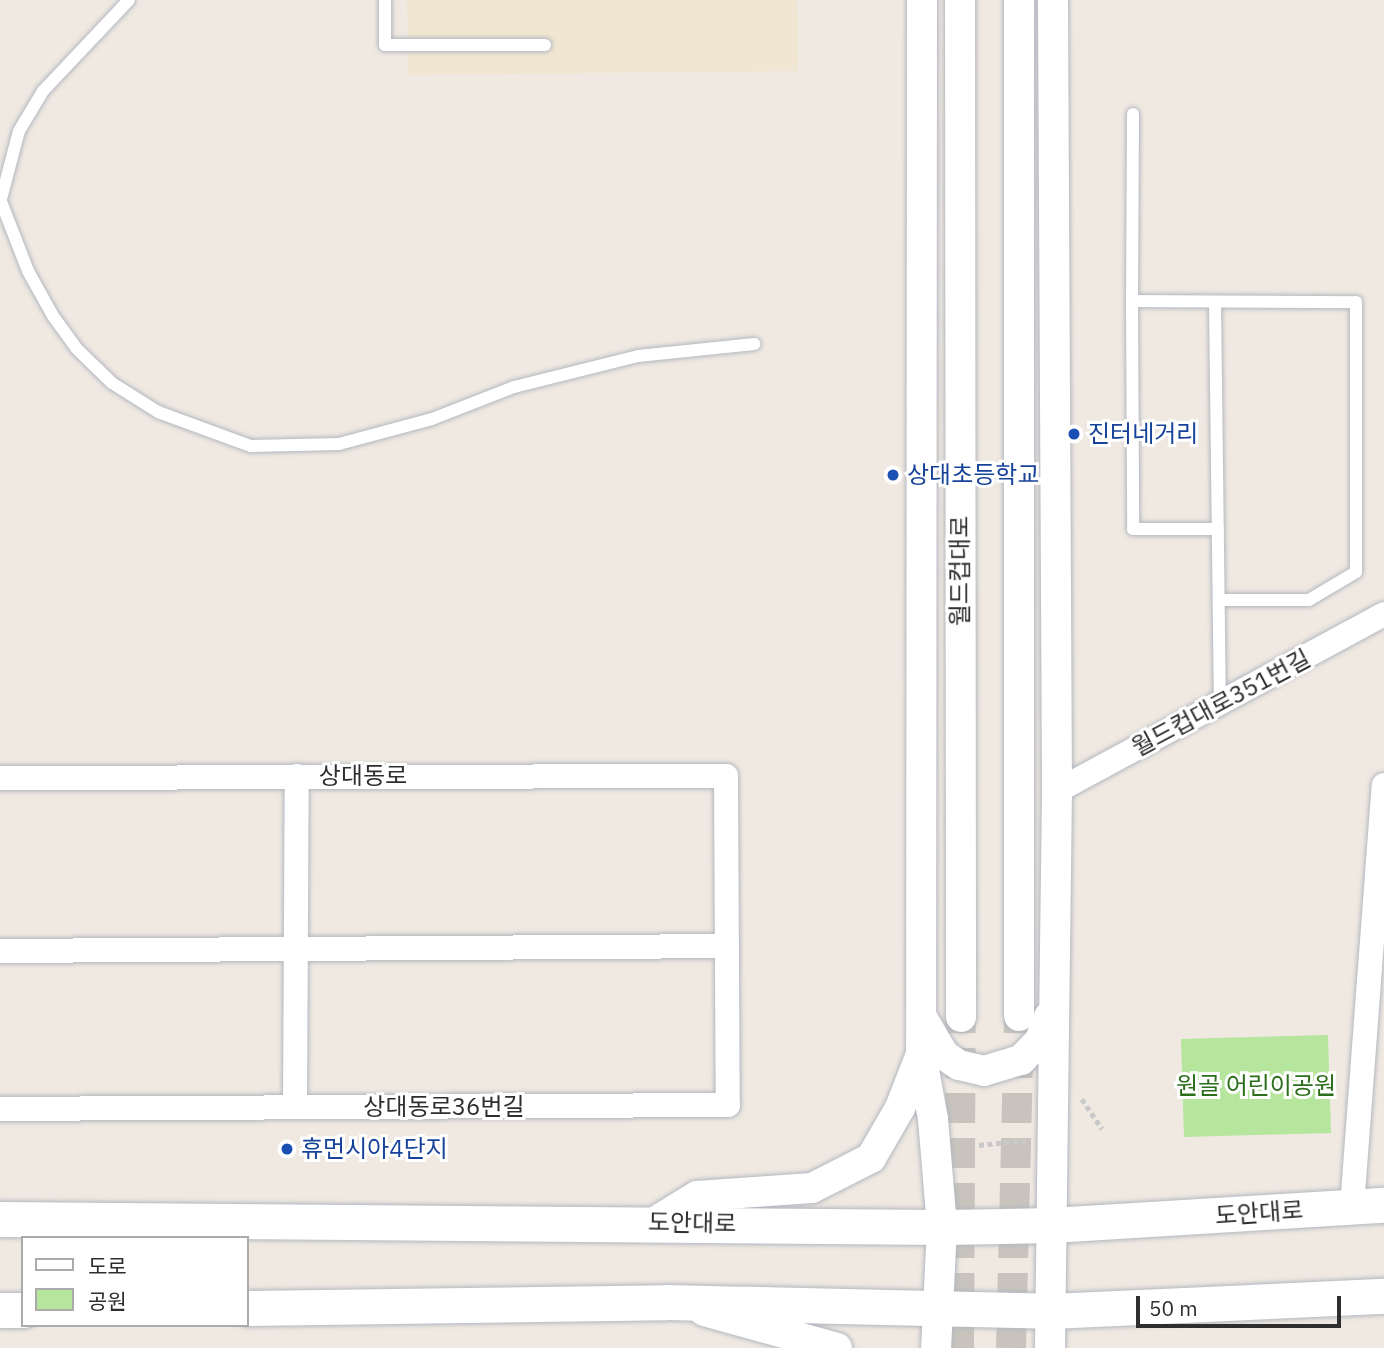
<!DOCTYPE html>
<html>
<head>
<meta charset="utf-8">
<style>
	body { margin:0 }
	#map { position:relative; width:1384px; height:1348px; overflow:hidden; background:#efe9e1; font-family:"IBM Plex Sans","Noto Sans KR",sans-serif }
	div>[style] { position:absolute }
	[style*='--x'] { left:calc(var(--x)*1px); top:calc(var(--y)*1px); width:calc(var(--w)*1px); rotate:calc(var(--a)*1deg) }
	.education>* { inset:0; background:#f0e6d1 }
	.green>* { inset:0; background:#b6e59e }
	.tertiary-tunnel>* { height:30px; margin-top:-15px; transform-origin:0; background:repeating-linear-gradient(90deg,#c8c4bd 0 30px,transparent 0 45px) }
	.path>* { height:4.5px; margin-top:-2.25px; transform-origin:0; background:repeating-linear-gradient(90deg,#c9c9c9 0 5px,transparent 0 8.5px) }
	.roads { filter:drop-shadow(0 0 2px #b4b7c1) drop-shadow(0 0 2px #b4b7c1) }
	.service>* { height:12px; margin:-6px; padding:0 6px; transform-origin:6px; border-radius:6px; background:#fff }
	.minor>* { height:24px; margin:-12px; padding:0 12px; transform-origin:12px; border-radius:12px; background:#fff }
	.tertiary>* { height:30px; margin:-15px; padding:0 15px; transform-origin:15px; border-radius:15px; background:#fff }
	.secondary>* { height:35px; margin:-17.5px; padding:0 17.5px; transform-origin:17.5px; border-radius:17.5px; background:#fff }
	.dots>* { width:19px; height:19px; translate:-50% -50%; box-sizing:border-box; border:4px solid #fff; border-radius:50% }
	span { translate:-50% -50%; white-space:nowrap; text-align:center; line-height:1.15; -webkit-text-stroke:6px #fff; paint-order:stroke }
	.transit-label { font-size:24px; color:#164399 }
	.left { translate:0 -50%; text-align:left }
	.street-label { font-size:24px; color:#2e2e2e }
	.park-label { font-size:24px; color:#2c6e1b }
	.legend { position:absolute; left:21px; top:1236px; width:228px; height:91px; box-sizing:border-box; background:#fff; border:2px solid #ababab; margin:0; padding:9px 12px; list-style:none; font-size:21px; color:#2e2e2e }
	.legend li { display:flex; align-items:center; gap:14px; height:35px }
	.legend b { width:35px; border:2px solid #ababab }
	.scale { position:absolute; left:1136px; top:1296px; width:205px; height:32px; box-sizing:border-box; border:4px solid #2e2e2e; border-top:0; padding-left:9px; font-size:21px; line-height:24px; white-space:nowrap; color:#2e2e2e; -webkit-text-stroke:5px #fff; paint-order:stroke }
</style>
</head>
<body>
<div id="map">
	<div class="education">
		<div style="clip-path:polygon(407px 0,797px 0,798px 71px,408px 75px)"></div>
	</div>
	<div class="green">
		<div style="clip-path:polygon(1328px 1035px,1331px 1133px,1184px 1137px,1181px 1039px)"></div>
	</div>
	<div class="tertiary-tunnel">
		<div style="--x:959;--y:1348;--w:331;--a:-89.7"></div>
		<div style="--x:1011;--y:1348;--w:332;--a:-88.6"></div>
	</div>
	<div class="path">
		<div style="--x:1082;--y:1099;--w:36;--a:56"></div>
		<div style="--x:979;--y:1145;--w:48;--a:-5.9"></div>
	</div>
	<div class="roads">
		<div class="service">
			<div style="--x:385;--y:0;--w:45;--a:90"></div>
			<div style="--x:385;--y:45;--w:160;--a:0"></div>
			<div style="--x:1133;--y:114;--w:187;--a:90.3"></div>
			<div style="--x:1132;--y:301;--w:224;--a:0.3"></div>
			<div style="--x:1356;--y:302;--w:270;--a:90"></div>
			<div style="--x:1356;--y:572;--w:55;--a:149.2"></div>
			<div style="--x:1309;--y:600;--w:90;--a:180"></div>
			<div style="--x:0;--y:199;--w:77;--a:68.7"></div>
			<div style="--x:28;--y:271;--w:51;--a:60.9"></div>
			<div style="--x:53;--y:316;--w:39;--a:54"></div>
			<div style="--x:76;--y:348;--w:50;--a:44.2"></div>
			<div style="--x:112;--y:383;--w:54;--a:32.2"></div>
			<div style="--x:158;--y:412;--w:99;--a:20.1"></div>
			<div style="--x:251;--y:446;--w:88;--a:-1.3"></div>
			<div style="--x:339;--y:444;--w:96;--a:-15"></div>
			<div style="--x:432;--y:419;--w:88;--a:-21.3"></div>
			<div style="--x:514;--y:387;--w:128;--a:-14"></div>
			<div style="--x:638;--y:356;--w:117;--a:-5.9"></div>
			<div style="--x:1;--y:199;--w:70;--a:-75.2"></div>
			<div style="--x:19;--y:131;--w:47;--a:-59"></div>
			<div style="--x:43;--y:91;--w:125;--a:-46.6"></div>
			<div style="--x:1132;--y:301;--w:228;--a:89.7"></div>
			<div style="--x:1133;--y:529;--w:85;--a:0"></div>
			<div style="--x:1215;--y:302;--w:402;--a:89.3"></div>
		</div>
		<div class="minor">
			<div style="--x:0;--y:778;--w:726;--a:-0.16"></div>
			<div style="--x:726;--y:776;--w:329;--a:89.7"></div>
			<div style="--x:728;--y:1105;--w:728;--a:179.69"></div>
			<div style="--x:1057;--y:791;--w:372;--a:-28.4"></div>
			<div style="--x:0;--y:951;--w:727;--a:-0.39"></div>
			<div style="--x:295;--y:1107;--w:331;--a:-89.7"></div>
			<div style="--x:1352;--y:1207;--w:423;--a:-85.7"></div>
		</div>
		<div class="tertiary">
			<div style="--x:922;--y:0;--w:1054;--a:90.05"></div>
			<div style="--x:921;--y:1054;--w:66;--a:79.5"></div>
			<div style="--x:933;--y:1119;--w:108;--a:85.2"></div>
			<div style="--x:942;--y:1227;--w:121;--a:92.8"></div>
			<div style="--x:960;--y:0;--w:1017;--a:89.94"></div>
			<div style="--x:1019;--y:0;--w:1016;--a:90"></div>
			<div style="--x:923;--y:1019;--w:42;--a:59.7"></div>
			<div style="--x:944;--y:1055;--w:18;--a:34"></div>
			<div style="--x:959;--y:1065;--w:26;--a:13"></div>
			<div style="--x:984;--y:1071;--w:39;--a:-17"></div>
			<div style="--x:1021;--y:1060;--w:28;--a:-46"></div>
			<div style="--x:1040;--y:1040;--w:25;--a:-69"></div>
			<div style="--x:653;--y:1223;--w:52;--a:-31.5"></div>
			<div style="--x:697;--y:1196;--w:115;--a:-4"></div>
			<div style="--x:812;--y:1188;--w:66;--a:-27"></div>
			<div style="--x:871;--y:1158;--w:58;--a:-59.9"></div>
			<div style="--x:900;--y:1108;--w:58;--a:-68.7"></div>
			<div style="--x:704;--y:1311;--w:138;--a:15.5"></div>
			<div style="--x:1050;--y:1348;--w:557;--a:-89.28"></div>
			<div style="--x:1057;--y:791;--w:791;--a:-90.29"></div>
		</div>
		<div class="secondary">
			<div style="--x:0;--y:1219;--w:942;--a:0.49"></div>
			<div style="--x:942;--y:1227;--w:111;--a:-1"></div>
			<div style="--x:1053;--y:1225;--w:332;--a:-3.5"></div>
			<div style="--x:247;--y:1308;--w:420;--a:-0.8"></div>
			<div style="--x:667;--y:1302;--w:383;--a:1.3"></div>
			<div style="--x:1050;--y:1311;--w:334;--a:-2.6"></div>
			<div style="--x:0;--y:1310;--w:23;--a:0"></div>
		</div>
	</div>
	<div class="dots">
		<div style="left:1074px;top:434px;background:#1a4fb4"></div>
		<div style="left:893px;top:475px;background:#1a4fb4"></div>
		<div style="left:287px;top:1149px;background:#1a4fb4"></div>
	</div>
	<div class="transit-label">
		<span class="left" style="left:1088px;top:434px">진터네거리</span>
		<span class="left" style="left:907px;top:475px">상대초등학교</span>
		<span class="left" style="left:301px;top:1149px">휴먼시아4단지</span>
	</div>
	<div class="street-label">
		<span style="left:960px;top:571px;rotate:-90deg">월드컵대로</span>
		<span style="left:1221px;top:703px;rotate:-28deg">월드컵대로351번길</span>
		<span style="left:363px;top:776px">상대동로</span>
		<span style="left:444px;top:1107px">상대동로36번길</span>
		<span style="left:1259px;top:1213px;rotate:-4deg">도안대로</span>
		<span style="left:692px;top:1223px;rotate:1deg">도안대로</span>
	</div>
	<div class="park-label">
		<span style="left:1256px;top:1086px">원골 어린이공원</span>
	</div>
	<ul class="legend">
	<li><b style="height:9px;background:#fff"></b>도로</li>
	<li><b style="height:19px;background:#b6e59e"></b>공원</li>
	</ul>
	<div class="scale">50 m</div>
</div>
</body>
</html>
